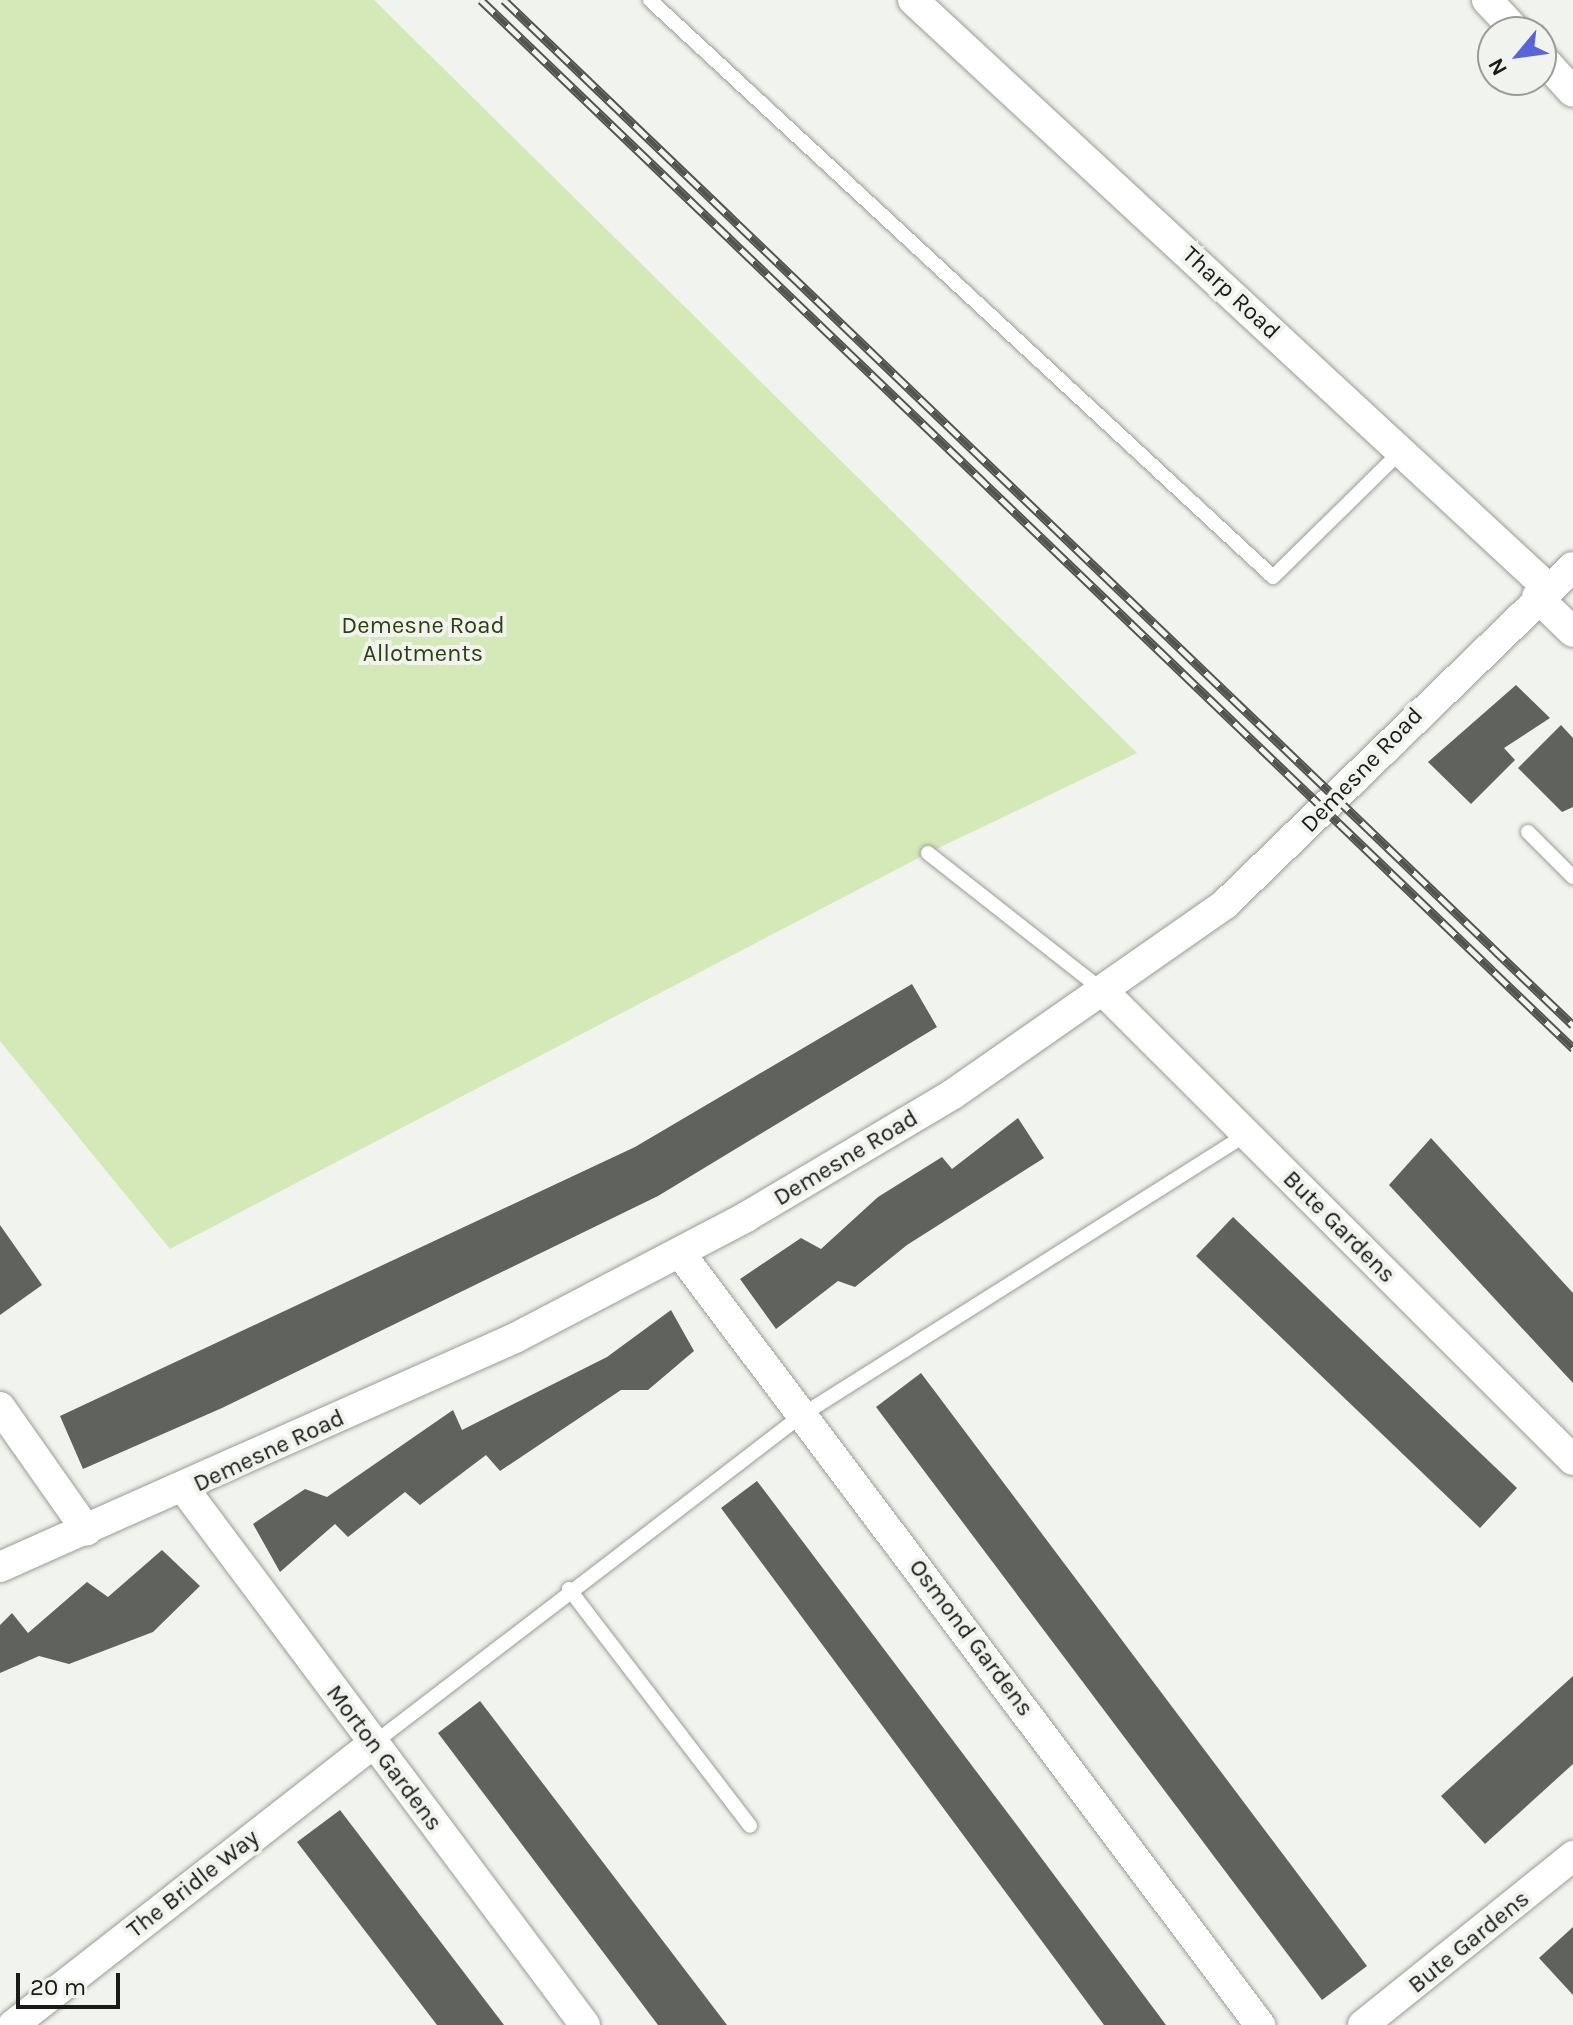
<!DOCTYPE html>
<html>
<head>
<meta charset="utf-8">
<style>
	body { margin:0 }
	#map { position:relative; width:1573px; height:2025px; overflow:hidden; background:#f1f3ee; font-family:Karla,sans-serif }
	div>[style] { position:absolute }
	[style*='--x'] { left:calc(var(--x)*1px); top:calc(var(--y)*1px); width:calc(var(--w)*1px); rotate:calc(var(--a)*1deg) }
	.green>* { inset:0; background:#d4e8b8 }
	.building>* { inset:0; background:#60625e }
	.roads { filter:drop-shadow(0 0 2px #9a9c97) drop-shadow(0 0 2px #9a9c97) }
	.lane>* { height:14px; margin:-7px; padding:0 7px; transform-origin:7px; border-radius:7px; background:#fff }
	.street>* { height:30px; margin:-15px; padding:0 15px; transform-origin:15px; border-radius:15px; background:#fff }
	.rail>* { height:9px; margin-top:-4.5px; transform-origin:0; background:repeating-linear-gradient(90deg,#f1f3ee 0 18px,#535452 0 36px); box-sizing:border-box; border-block:2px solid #535452 }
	span { translate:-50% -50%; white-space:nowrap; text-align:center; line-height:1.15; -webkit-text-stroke:8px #f1f3ee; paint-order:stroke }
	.street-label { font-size:24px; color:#1a1a19 }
	.park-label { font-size:24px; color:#2f3f10 }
	.north { position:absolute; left:1477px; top:16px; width:80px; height:80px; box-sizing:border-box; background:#f1f3ee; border:2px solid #9b9c99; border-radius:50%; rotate:241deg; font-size:22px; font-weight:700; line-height:32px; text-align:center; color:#1a1a19 }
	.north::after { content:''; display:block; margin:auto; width:28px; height:36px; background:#5963da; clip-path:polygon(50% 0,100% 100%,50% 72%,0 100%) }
	.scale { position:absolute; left:16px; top:1973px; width:104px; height:36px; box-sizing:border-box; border:4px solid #1a1a19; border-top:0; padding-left:10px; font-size:24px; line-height:28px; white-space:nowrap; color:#1a1a19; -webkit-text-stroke:6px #f1f3ee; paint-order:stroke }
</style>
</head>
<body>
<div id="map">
	<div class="green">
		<div style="clip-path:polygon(0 0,374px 0,1137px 753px,928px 853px,170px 1249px,0 1041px)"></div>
	</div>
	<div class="building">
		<div style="clip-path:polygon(1516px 685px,1550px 718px,1504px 748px,1515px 760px,1471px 804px,1428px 762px)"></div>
		<div style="clip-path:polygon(1561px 725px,1573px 738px,1573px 807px,1562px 812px,1518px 768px)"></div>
		<div style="clip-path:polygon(912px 984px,937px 1027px,658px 1196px,222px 1408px,83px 1469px,60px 1416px,635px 1147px)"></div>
		<div style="clip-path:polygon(1018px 1118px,1044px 1158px,907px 1245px,855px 1287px,838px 1281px,776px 1329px,740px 1279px,801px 1238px,821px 1249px,878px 1197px,942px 1157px,952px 1169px)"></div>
		<div style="clip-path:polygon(1431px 1138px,1573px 1293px,1573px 1383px,1389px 1185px)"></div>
		<div style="clip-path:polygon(1233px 1217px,1517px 1488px,1480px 1528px,1196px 1256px)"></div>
		<div style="clip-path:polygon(0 1225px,42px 1285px,0 1315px)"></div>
		<div style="clip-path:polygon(671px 1310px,694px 1351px,648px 1390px,621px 1390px,500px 1471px,486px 1455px,420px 1505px,405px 1492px,348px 1537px,335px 1524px,280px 1572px,253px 1524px,305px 1489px,327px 1497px,453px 1410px,462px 1430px,607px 1357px)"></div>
		<div style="clip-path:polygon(921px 1373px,1367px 1966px,1322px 2000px,876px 1407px)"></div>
		<div style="clip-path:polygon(757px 1481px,1016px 1824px,1166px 2025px,1104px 2025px,721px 1508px)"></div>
		<div style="clip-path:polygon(162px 1550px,200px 1586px,153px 1632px,69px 1664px,39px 1656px,0 1673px,0 1625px,12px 1613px,28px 1633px,87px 1582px,108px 1597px)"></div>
		<div style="clip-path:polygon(1573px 1676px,1573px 1764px,1485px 1844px,1441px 1796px)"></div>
		<div style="clip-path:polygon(480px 1701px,727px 2025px,658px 2025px,438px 1733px)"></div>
		<div style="clip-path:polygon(340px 1810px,504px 2025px,437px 2025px,297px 1842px)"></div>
		<div style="clip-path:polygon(1573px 1927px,1573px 1995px,1539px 1958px)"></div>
	</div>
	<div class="roads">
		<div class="lane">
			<div style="--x:650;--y:0;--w:849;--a:42.8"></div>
			<div style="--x:1273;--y:577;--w:180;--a:-44.5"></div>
			<div style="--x:1528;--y:832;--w:64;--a:45"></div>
			<div style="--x:928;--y:853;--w:221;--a:38.2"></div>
			<div style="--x:569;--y:1589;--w:298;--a:52.6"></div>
			<div style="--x:374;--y:1743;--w:539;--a:-37.46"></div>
			<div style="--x:802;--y:1415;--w:526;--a:-32.27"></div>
		</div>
		<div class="street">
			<div style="--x:913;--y:0;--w:865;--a:42.8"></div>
			<div style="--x:1487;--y:0;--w:44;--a:46.8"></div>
			<div style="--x:1541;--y:57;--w:47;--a:47.6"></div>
			<div style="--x:1537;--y:597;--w:50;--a:44.2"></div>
			<div style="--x:1105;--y:993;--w:661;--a:44.94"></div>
			<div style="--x:680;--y:1253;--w:966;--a:53.08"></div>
			<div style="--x:0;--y:1407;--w:151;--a:54.9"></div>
			<div style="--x:185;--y:1490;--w:668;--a:53.22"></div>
			<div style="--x:0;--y:1567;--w:564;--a:-23.97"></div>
			<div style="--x:515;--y:1338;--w:261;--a:-27.6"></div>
			<div style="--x:746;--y:1217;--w:241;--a:-30.7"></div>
			<div style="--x:953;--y:1094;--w:332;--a:-34.9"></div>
			<div style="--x:1225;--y:904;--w:484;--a:-44.1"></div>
			<div style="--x:13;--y:2025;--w:458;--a:-38"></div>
			<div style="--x:1363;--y:2025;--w:270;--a:-38.8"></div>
		</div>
	</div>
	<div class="rail">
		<div style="--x:481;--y:0;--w:1514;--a:43.82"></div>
		<div style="--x:504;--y:0;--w:1481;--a:43.8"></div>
	</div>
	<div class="street-label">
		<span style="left:1231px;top:293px;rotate:43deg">Tharp Road</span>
		<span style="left:1362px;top:770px;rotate:-46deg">Demesne Road</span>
		<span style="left:846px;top:1158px;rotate:-31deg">Demesne Road</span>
		<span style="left:1339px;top:1227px;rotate:45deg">Bute Gardens</span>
		<span style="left:269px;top:1451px;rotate:-25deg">Demesne Road</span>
		<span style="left:971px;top:1638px;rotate:53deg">Osmond Gardens</span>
		<span style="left:384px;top:1758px;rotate:53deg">Morton Gardens</span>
		<span style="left:193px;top:1884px;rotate:-38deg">The Bridle Way</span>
		<span style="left:1469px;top:1942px;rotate:-39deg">Bute Gardens</span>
	</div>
	<div class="park-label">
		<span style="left:423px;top:640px">Demesne Road<br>Allotments</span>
	</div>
	<div class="north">N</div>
	<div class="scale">20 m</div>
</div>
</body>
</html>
